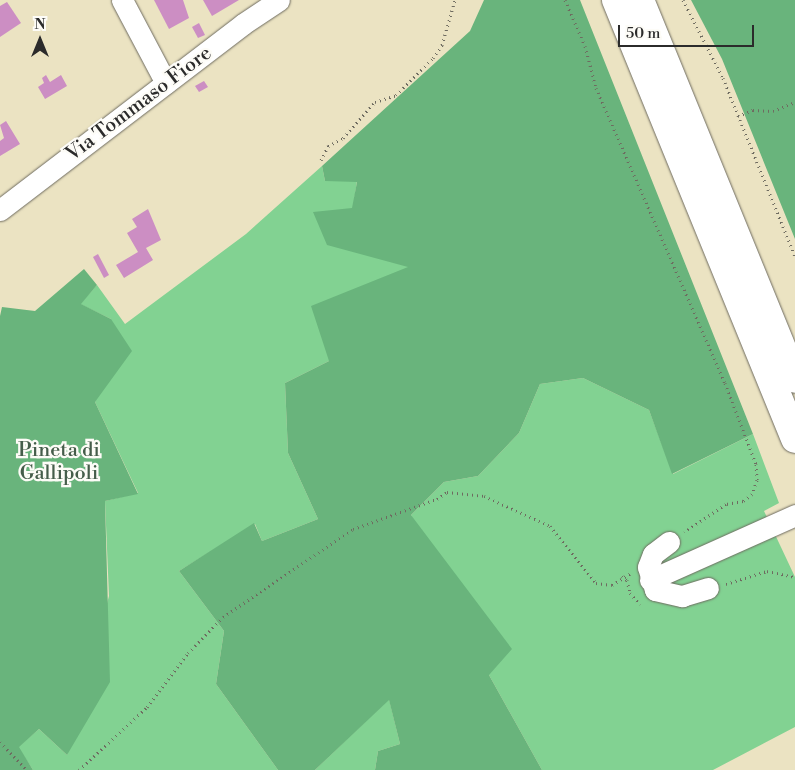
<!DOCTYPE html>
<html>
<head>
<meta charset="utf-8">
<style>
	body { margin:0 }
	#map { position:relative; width:795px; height:770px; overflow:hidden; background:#ebe3c2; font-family:"Libre Bodoni",serif }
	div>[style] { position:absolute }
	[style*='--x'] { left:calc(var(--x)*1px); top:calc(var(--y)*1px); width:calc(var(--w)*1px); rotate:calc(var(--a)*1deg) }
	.green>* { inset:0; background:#82d292 }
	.forest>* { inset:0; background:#69b47c }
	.building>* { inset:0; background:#cc8ec3 }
	.path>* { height:3px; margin-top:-1.5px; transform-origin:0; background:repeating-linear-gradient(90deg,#6e6b60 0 1px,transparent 0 5px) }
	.roads { filter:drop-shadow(0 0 1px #6e6b60) drop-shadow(0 0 1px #6e6b60) }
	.minor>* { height:21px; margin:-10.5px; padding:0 10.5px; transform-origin:10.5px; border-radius:10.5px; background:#fff }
	.highway>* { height:28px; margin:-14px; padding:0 14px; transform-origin:14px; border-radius:14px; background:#fff }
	span { translate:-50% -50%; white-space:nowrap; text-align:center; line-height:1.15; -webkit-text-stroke:4.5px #fdfcf7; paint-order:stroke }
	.street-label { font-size:20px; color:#2b2b2b }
	.park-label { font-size:20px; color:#455d4a }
	.north { position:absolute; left:15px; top:15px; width:50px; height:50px; -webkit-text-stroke:4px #fdfcf7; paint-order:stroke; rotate:0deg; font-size:14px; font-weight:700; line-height:20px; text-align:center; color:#2b2b2b }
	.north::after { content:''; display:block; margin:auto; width:18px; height:22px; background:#2b2b2b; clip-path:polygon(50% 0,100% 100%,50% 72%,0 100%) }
	.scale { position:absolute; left:618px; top:25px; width:136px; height:22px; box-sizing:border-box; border:2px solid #2b2b2b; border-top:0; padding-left:6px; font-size:15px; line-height:18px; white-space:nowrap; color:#2b2b2b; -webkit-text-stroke:4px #fdfcf7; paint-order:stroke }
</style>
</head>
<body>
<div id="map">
	<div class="green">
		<div style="clip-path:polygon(322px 166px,325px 181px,357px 181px,353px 208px,409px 267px,329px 361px,285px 383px,288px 453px,318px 519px,262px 541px,255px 524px,179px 571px,224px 631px,216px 684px,278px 770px,33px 770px,18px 747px,39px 729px,67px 755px,109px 596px,105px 501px,138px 493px,95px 402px,111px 319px,80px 304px,97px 285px,125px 324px,246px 234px)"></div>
		<div style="clip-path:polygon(583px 378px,649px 410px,673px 474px,753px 434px,779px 503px,764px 511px,795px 577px,795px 727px,713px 770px,542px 770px,489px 675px,411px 515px,444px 482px,478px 476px,519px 433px,540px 384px)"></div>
		<div style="clip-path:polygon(389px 699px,400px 744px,378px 751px,375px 770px,315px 770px)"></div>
	</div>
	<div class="forest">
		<div style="clip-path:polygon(484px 0,580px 0,753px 434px,672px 474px,649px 410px,583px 378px,540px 384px,519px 433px,478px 476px,444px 482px,411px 515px,512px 649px,489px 675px,542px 770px,375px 770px,378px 751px,400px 744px,389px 700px,315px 770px,278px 770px,216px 684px,224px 631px,179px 571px,254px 523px,262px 541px,318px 519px,288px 453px,285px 383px,329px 361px,311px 306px,408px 267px,327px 245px,313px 212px,352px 208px,357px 182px,325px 181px,322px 166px,470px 31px)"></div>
		<div style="clip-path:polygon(691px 0,795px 0,795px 239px,722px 59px)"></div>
		<div style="clip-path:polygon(84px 269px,97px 285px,81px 304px,111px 319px,132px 351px,95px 402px,138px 494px,105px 501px,110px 682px,67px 755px,39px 729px,19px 747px,33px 770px,0 770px,0 316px,2px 307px,35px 311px)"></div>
	</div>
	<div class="building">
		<div style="clip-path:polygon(154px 0,183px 0,189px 18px,169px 29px)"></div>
		<div style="clip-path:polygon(203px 0,239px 0,212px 16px)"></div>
		<div style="clip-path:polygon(7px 2px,21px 23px,0 37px,0 6px)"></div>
		<div style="clip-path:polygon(199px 23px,205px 35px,198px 38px,192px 27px)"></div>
		<div style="clip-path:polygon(46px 75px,50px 82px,61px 75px,67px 86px,45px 99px,38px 87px,44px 83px,42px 78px)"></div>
		<div style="clip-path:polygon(204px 81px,208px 87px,199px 92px,195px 86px)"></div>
		<div style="clip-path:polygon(6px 121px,20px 144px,0 156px,0 141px,4px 138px,0 125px)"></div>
		<div style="clip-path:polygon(148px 209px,161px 240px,146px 248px,153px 260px,124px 278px,116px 265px,138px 252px,127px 233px,137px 227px,132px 219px)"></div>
		<div style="clip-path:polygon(98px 254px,109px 275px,104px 278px,93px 257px)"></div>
	</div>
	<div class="path">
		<div style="--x:565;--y:0;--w:50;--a:66.5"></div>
		<div style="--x:585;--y:46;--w:43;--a:75.3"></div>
		<div style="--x:596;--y:88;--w:322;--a:66.4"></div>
		<div style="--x:725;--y:383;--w:87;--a:69.1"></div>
		<div style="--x:756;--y:464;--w:16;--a:86"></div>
		<div style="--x:757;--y:480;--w:15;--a:110"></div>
		<div style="--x:752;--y:494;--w:11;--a:142"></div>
		<div style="--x:743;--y:501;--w:17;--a:170"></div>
		<div style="--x:726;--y:504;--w:50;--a:146.3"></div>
		<div style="--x:683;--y:0;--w:88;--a:62.9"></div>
		<div style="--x:723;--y:78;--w:192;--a:68"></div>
		<div style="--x:738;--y:116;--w:16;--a:-22"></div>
		<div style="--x:753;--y:110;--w:20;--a:3"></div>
		<div style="--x:773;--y:111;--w:24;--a:-22"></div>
		<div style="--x:321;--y:160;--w:16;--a:-63"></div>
		<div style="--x:328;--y:146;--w:17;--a:-28"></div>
		<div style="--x:343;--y:138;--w:48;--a:-48.4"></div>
		<div style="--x:375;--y:102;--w:22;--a:-18"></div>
		<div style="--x:396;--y:95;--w:52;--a:-45"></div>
		<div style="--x:433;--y:58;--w:16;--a:-55"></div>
		<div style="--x:442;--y:45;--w:47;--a:-73.9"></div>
		<div style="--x:622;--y:576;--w:6;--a:39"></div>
		<div style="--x:627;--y:580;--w:13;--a:77"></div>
		<div style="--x:630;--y:593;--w:15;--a:48"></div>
		<div style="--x:726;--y:584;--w:43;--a:-17.6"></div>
		<div style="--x:767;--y:571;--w:29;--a:12"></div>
		<div style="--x:0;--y:742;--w:39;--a:46"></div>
		<div style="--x:79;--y:770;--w:93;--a:-42.8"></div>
		<div style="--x:147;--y:707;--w:68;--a:-52.8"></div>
		<div style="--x:188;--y:653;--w:50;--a:-45.8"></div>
		<div style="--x:223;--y:617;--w:157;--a:-34.1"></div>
		<div style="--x:353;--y:529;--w:89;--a:-19.7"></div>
		<div style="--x:437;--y:499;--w:12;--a:-35"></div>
		<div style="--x:447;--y:492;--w:37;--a:6"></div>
		<div style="--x:484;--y:496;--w:72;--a:24.4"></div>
		<div style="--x:550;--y:526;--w:73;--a:51.1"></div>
		<div style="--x:596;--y:583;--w:16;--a:7"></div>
		<div style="--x:612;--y:585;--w:22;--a:-32"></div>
	</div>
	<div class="roads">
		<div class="minor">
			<div style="--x:122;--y:0;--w:94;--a:62.1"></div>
			<div style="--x:0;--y:210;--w:306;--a:-37.4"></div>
			<div style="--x:243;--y:24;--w:43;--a:-33.7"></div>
			<div style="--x:669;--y:542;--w:20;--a:143"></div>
			<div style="--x:653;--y:554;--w:14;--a:111"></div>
			<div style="--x:648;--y:567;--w:24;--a:73"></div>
			<div style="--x:655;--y:590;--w:28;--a:13"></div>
			<div style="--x:682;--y:596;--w:27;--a:-17"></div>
			<div style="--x:650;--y:580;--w:159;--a:-24.1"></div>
		</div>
		<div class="highway">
			<div style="--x:616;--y:0;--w:474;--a:67.8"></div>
			<div style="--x:640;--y:0;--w:409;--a:67.8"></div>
		</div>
	</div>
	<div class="street-label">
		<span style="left:139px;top:104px;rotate:-37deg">Via Tommaso Fiore</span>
	</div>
	<div class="park-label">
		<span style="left:59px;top:462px">Pineta di<br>Gallipoli</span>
	</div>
	<div class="north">N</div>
	<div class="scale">50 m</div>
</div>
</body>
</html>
